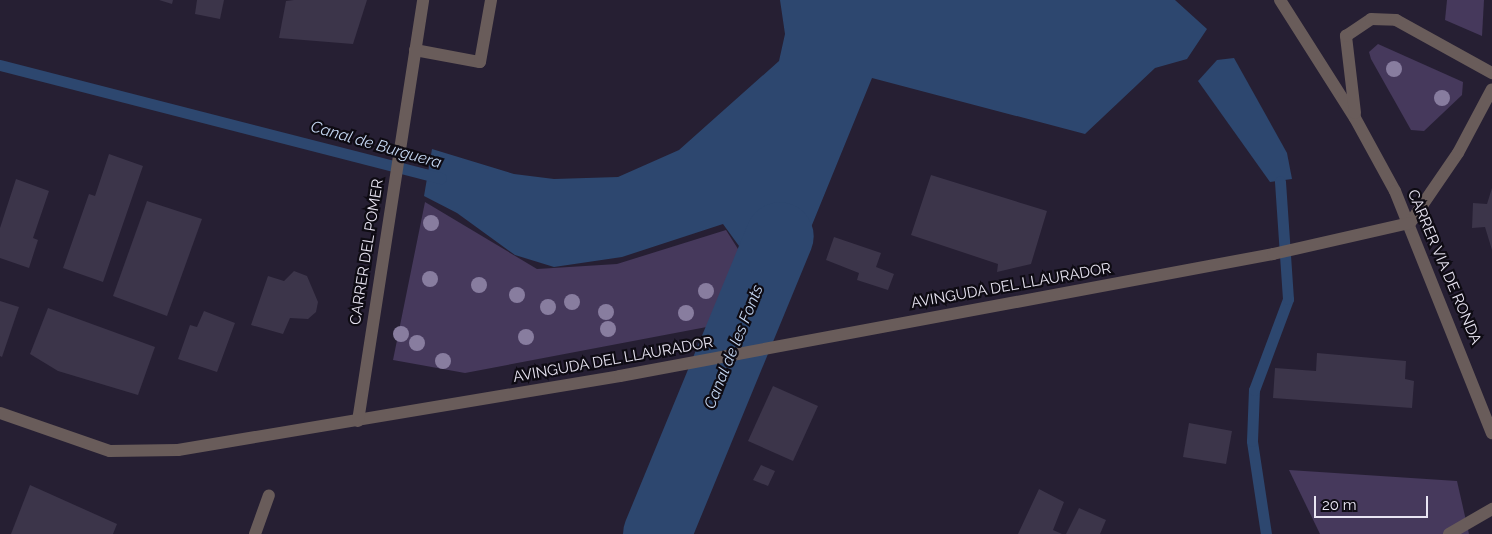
<!DOCTYPE html>
<html>
<head>
<meta charset="utf-8">
<style>
	body { margin:0 }
	#map { position:relative; width:1492px; height:534px; overflow:hidden; background:#261f33; font-family:Raleway,sans-serif }
	div>[style] { position:absolute }
	[style*='--x'] { left:calc(var(--x)*1px); top:calc(var(--y)*1px); width:calc(var(--w)*1px); rotate:calc(var(--a)*1deg) }
	.green>* { inset:0; background:#46395c }
	.water>* { inset:0; background:#2d476f }
	.stream>* { height:11px; margin:-5.5px; padding:0 5.5px; transform-origin:5.5px; border-radius:5.5px; background:#2d476f }
	.river>* { height:68px; margin:-34px; padding:0 34px; transform-origin:34px; border-radius:34px; background:#2d476f }
	.building>* { inset:0; background:#3c354a }
	.minor>* { height:12px; margin:-6px; padding:0 6px; transform-origin:6px; border-radius:6px; background:#695c5a }
	.trees>* { width:16px; height:16px; margin:-8px; border-radius:50%; background:#887d9f }
	span { translate:-50% -50%; white-space:nowrap; text-align:center; line-height:1.15; -webkit-text-stroke:4.5px #0e0b13; paint-order:stroke }
	.street-label { font-size:15px; color:#e9e5f3 }
	.water-label { font-size:16px; color:#c5d7f2; font-style:italic }
	.scale { position:absolute; left:1314px; top:496px; width:114px; height:22px; box-sizing:border-box; border:2px solid #e9e5f3; border-top:0; padding-left:6px; font-size:15px; line-height:18px; white-space:nowrap; color:#e9e5f3; -webkit-text-stroke:4px #0e0b13; paint-order:stroke }
</style>
</head>
<body>
<div id="map">
	<div class="green">
		<div style="clip-path:polygon(1447px 0,1484px 0,1482px 36px,1445px 20px)"></div>
		<div style="clip-path:polygon(1378px 44px,1463px 82px,1462px 95px,1424px 131px,1411px 130px,1371px 59px,1369px 52px)"></div>
		<div style="clip-path:polygon(425px 202px,537px 269px,617px 264px,726px 230px,738px 249px,739px 260px,712px 326px,465px 373px,393px 360px)"></div>
		<div style="clip-path:polygon(1289px 470px,1457px 481px,1469px 534px,1320px 534px)"></div>
	</div>
	<div class="water">
		<div style="clip-path:polygon(780px 0,1175px 0,1207px 29px,1187px 59px,1155px 68px,1085px 134px,872px 78px,774px 318px,712px 326px,740px 257px,739px 246px,723px 224px,622px 257px,554px 267px,515px 255px,457px 213px,424px 196px,432px 149px,514px 174px,554px 179px,618px 177px,679px 150px,779px 61px,785px 34px)"></div>
		<div style="clip-path:polygon(1234px 58px,1287px 153px,1292px 179px,1270px 182px,1198px 81px,1217px 60px)"></div>
		<div style="clip-path:polygon(743px 383px,688px 534px,628px 534px,680px 396px)"></div>
	</div>
	<div class="stream">
		<div style="--x:0;--y:65;--w:455;--a:14.4"></div>
		<div style="--x:1266;--y:534;--w:94;--a:-98.6"></div>
		<div style="--x:1252;--y:441;--w:51;--a:-87.8"></div>
		<div style="--x:1254;--y:390;--w:97;--a:-69.5"></div>
		<div style="--x:1288;--y:299;--w:118;--a:-93.9"></div>
	</div>
	<div class="river">
		<div style="--x:657;--y:534;--w:322;--a:-67.6"></div>
	</div>
	<div class="building">
		<div style="clip-path:polygon(159px 0,173px 0,172px 4px)"></div>
		<div style="clip-path:polygon(197px 0,224px 0,220px 19px,195px 14px)"></div>
		<div style="clip-path:polygon(294px 0,367px 0,353px 44px,279px 38px,286px 1px)"></div>
		<div style="clip-path:polygon(109px 154px,143px 166px,103px 282px,63px 268px,89px 194px,95px 196px)"></div>
		<div style="clip-path:polygon(931px 175px,1047px 211px,1031px 264px,997px 272px,998px 264px,911px 235px)"></div>
		<div style="clip-path:polygon(16px 179px,49px 191px,33px 238px,38px 240px,29px 268px,0 258px,0 228px)"></div>
		<div style="clip-path:polygon(1492px 188px,1492px 250px,1485px 227px,1472px 228px,1473px 203px,1487px 204px)"></div>
		<div style="clip-path:polygon(147px 201px,202px 219px,167px 316px,113px 296px)"></div>
		<div style="clip-path:polygon(834px 237px,881px 253px,876px 267px,894px 274px,888px 290px,857px 280px,859px 273px,826px 260px)"></div>
		<div style="clip-path:polygon(294px 271px,307px 276px,318px 302px,316px 312px,308px 319px,290px 318px,283px 334px,251px 325px,268px 276px,284px 281px)"></div>
		<div style="clip-path:polygon(0 301px,19px 307px,2px 357px,0 356px)"></div>
		<div style="clip-path:polygon(48px 308px,155px 347px,138px 395px,58px 371px,30px 354px)"></div>
		<div style="clip-path:polygon(204px 311px,235px 323px,217px 372px,178px 359px,190px 325px,197px 327px)"></div>
		<div style="clip-path:polygon(1317px 353px,1406px 361px,1405px 379px,1414px 381px,1412px 408px,1273px 398px,1275px 368px,1316px 371px)"></div>
		<div style="clip-path:polygon(773px 386px,818px 406px,793px 461px,748px 441px)"></div>
		<div style="clip-path:polygon(1189px 423px,1232px 431px,1226px 464px,1183px 457px)"></div>
		<div style="clip-path:polygon(761px 465px,775px 471px,768px 486px,753px 480px)"></div>
		<div style="clip-path:polygon(30px 485px,117px 524px,113px 534px,11px 534px)"></div>
		<div style="clip-path:polygon(1039px 489px,1064px 502px,1053px 530px,1062px 534px,1018px 534px)"></div>
		<div style="clip-path:polygon(1079px 508px,1106px 520px,1100px 534px,1066px 534px)"></div>
	</div>
	<div class="minor">
		<div style="--x:1280;--y:0;--w:140;--a:57.6"></div>
		<div style="--x:1355;--y:118;--w:83;--a:61.3"></div>
		<div style="--x:1395;--y:191;--w:261;--a:68.2"></div>
		<div style="--x:415;--y:50;--w:66;--a:10.5"></div>
		<div style="--x:480;--y:62;--w:63;--a:-79.9"></div>
		<div style="--x:1355;--y:113;--w:78;--a:-96.7"></div>
		<div style="--x:1346;--y:36;--w:30;--a:-34"></div>
		<div style="--x:1371;--y:19;--w:25;--a:2"></div>
		<div style="--x:1396;--y:20;--w:110;--a:28.9"></div>
		<div style="--x:1410;--y:223;--w:85;--a:-55.6"></div>
		<div style="--x:1458;--y:153;--w:72;--a:-62"></div>
		<div style="--x:0;--y:413;--w:116;--a:19.1"></div>
		<div style="--x:110;--y:451;--w:68;--a:-0.8"></div>
		<div style="--x:178;--y:450;--w:448;--a:-9.5"></div>
		<div style="--x:620;--y:376;--w:664;--a:-10.58"></div>
		<div style="--x:1273;--y:254;--w:140;--a:-12.8"></div>
		<div style="--x:358;--y:421;--w:426;--a:-81.2"></div>
		<div style="--x:255;--y:534;--w:41;--a:-70.3"></div>
		<div style="--x:1449;--y:534;--w:50;--a:-30.2"></div>
	</div>
	<div class="trees">
		<div style="left:1394px;top:69px"></div>
		<div style="left:1442px;top:98px"></div>
		<div style="left:431px;top:223px"></div>
		<div style="left:430px;top:279px"></div>
		<div style="left:479px;top:285px"></div>
		<div style="left:706px;top:291px"></div>
		<div style="left:517px;top:295px"></div>
		<div style="left:572px;top:302px"></div>
		<div style="left:548px;top:307px"></div>
		<div style="left:606px;top:312px"></div>
		<div style="left:686px;top:313px"></div>
		<div style="left:608px;top:329px"></div>
		<div style="left:401px;top:334px"></div>
		<div style="left:526px;top:337px"></div>
		<div style="left:417px;top:343px"></div>
		<div style="left:443px;top:361px"></div>
	</div>
	<div class="street-label">
		<span style="left:367px;top:252px;rotate:-81deg">CARRER DEL POMER</span>
		<span style="left:1444px;top:267px;rotate:67deg">CARRER VIA DE RONDA</span>
		<span style="left:1011px;top:286px;rotate:-10deg">AVINGUDA DEL LLAURADOR</span>
		<span style="left:613px;top:360px;rotate:-10deg">AVINGUDA DEL LLAURADOR</span>
	</div>
	<div class="water-label">
		<span style="left:376px;top:145px;rotate:16deg">Canal de Burguera</span>
		<span style="left:734px;top:347px;rotate:-68deg">Canal de les Fonts</span>
	</div>
	<div class="scale">20 m</div>
</div>
</body>
</html>
